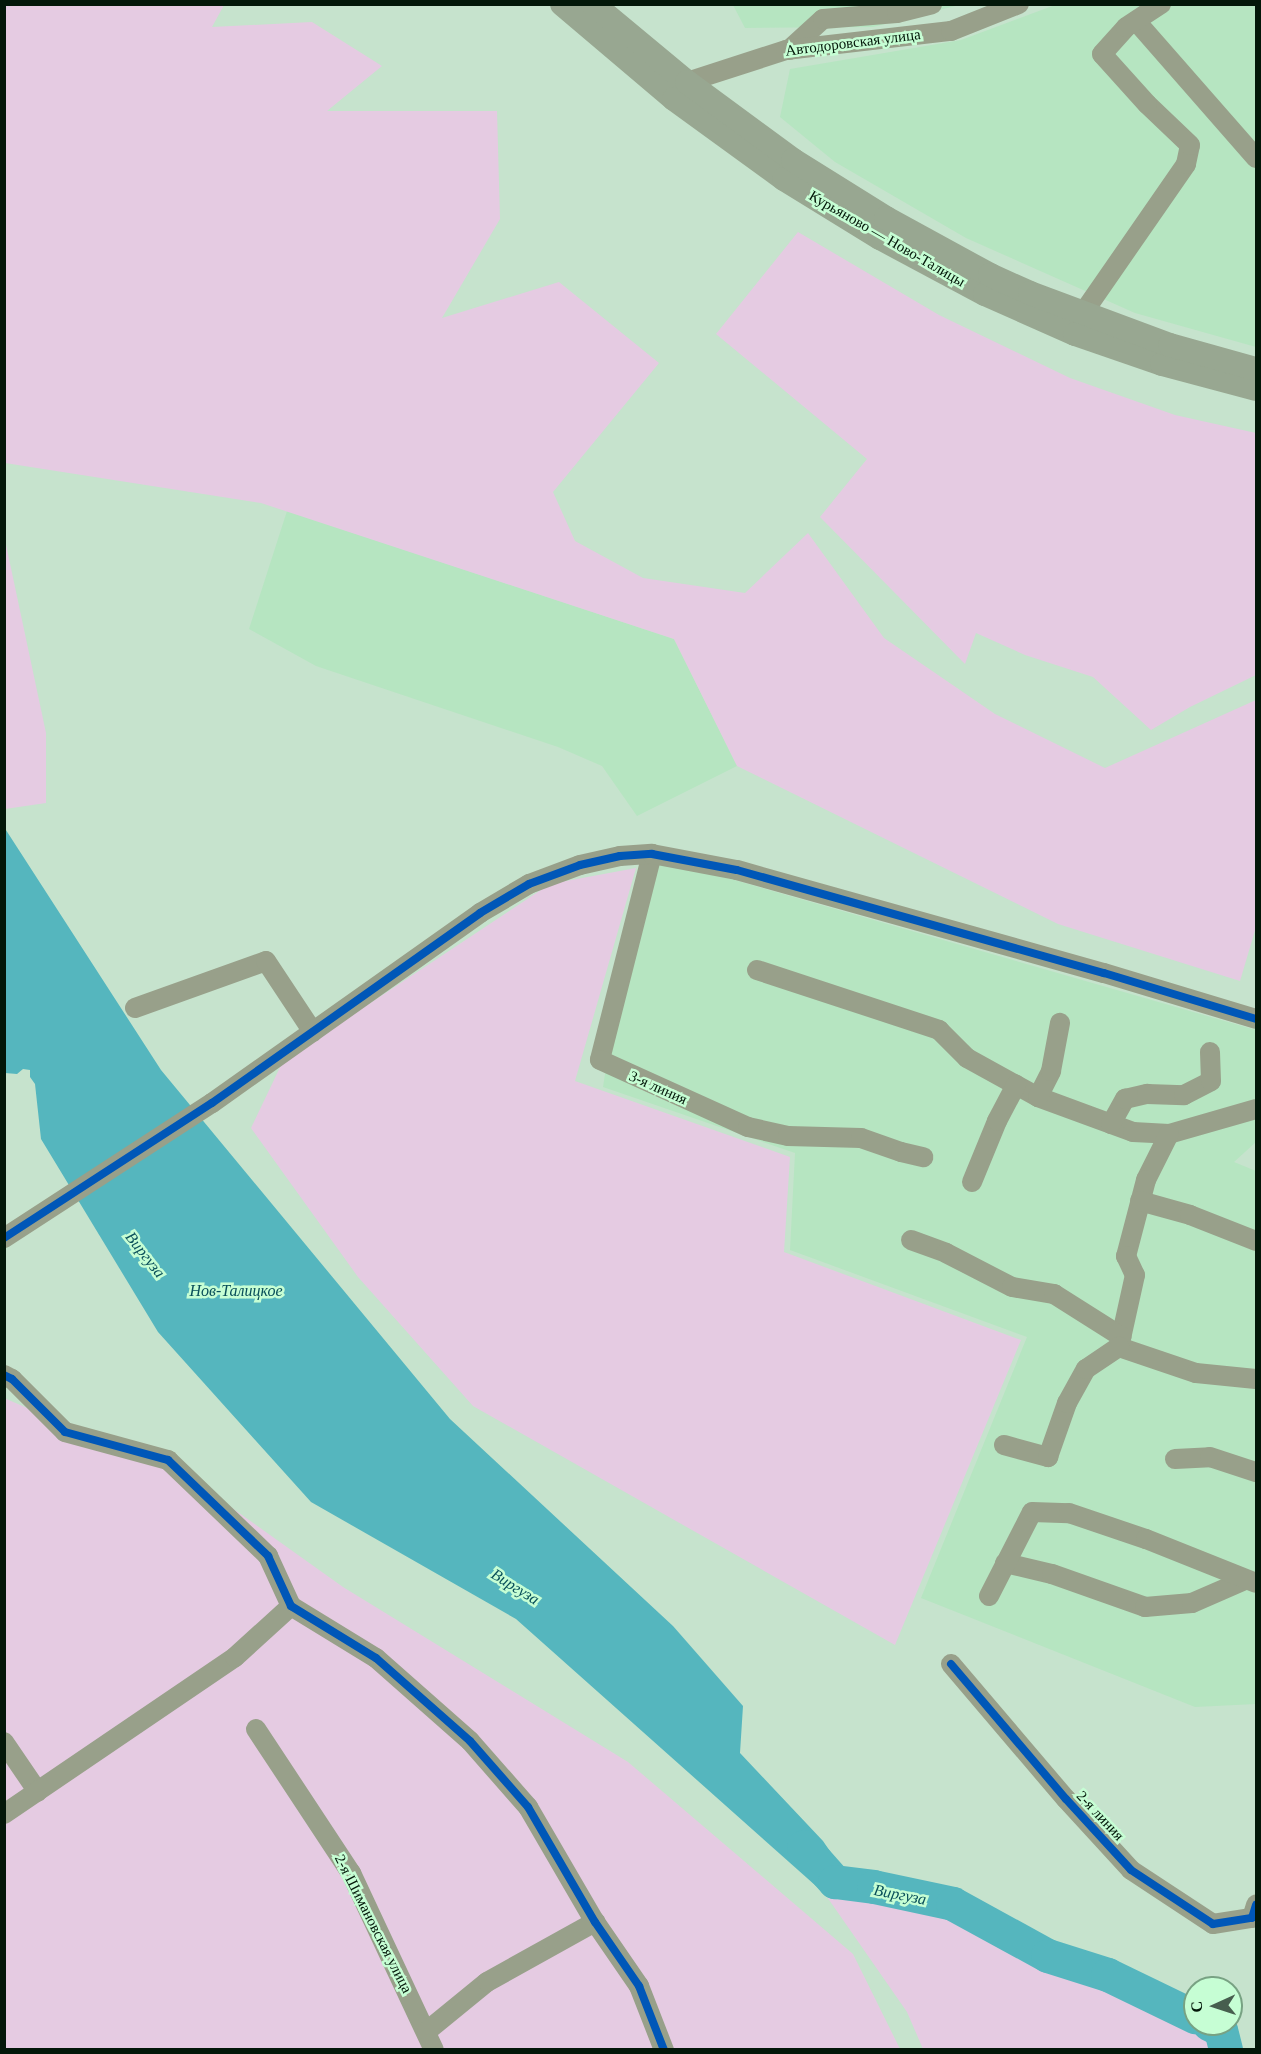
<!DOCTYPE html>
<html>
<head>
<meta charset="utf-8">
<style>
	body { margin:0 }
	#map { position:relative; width:1261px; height:2054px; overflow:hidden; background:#c6e3cd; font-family:Georgia,serif }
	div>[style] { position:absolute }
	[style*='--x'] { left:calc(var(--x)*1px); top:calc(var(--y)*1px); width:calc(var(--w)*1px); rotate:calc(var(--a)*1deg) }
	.built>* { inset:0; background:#b6e5c1 }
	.green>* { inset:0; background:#e5cbe2 }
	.water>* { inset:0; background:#55b6be }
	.river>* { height:34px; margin:-17px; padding:0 17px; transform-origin:17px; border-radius:17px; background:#55b6be }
	.minor>* { height:20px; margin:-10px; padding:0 10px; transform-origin:10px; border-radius:10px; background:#98a08a }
	.major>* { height:24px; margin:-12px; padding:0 12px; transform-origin:12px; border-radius:12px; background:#98a791 }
	.cycleway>* { height:8px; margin:-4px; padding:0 4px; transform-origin:4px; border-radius:4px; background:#0057b8 }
	span { translate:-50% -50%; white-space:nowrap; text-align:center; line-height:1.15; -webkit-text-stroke:5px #c6fed4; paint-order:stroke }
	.street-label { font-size:15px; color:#031709 }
	.water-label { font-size:16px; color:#094f5a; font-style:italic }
	.frame { position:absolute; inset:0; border:6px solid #031709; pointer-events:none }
	.north { position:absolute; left:1183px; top:1976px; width:60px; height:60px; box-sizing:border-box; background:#c6fed4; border:2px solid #78a283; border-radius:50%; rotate:267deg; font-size:16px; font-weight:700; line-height:24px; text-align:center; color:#031709 }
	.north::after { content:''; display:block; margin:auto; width:21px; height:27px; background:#475e4e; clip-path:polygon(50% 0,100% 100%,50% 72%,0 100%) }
</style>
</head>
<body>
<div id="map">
	<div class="built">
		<div style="clip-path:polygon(733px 5px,959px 5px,873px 27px,745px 28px)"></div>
		<div style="clip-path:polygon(1055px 5px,1256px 5px,1256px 347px,1135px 313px,966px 238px,835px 162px,780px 117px,790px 69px,961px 40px)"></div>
		<div style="clip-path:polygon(287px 511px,674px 639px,737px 766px,637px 816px,602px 766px,558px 747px,316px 666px,249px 629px)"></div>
		<div style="clip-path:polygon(654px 857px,1256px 1030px,1256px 1142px,1234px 1162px,1256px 1171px,1256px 1704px,1195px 1707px,921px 1598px,1027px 1337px,790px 1250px,795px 1153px,603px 1087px,610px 1041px)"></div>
	</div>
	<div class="green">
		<div style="clip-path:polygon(4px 5px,224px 5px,212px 27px,312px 22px,382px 66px,327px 111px,497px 111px,500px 219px,442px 318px,559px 282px,659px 363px,553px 492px,575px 541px,643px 578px,745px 593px,808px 533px,884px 638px,995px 714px,1105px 768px,1256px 700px,1256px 927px,1240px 981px,1058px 924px,737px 766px,674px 639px,261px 503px,5px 463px)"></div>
		<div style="clip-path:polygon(798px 232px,939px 315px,1070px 378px,1175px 415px,1256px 433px,1256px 675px,1190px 707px,1151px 730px,1093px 677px,1025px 655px,976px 633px,965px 664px,820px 517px,867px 459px,716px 334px)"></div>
		<div style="clip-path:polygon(5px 540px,46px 733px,46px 803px,5px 809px)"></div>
		<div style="clip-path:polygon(636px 868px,575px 1081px,790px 1157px,784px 1252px,1021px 1340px,895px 1645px,473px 1406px,358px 1277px,251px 1128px,283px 1061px,550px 884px)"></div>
		<div style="clip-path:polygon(4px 1398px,190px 1478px,343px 1587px,628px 1762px,853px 1954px,900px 2049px,5px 2049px)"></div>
		<div style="clip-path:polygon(844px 1872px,874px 1887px,953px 1904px,1048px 1956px,1108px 1975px,1156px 1996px,1195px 2017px,1195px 2024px,1209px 2024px,1221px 2030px,1226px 2049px,923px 2049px,907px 2012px,825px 1894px)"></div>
	</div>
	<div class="water">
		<div style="clip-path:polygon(4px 827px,161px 1070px,450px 1419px,673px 1626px,743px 1706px,740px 1753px,823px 1841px,844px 1872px,825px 1894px,516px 1619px,311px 1502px,158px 1332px,41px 1139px,35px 1084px,30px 1077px,30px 1070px,23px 1069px,17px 1074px,5px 1073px)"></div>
	</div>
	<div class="river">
		<div style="--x:804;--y:1847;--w:47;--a:48.5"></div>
		<div style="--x:835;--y:1882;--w:39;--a:7"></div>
		<div style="--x:874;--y:1887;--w:81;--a:12.1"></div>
		<div style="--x:953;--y:1904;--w:108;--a:28.7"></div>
		<div style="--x:1048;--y:1956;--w:63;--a:17.6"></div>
		<div style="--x:1108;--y:1975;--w:97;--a:25.8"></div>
		<div style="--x:1209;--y:2024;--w:13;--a:27"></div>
		<div style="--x:1221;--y:2030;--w:21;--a:76"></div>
	</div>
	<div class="minor">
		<div style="--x:1136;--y:21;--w:182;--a:48.8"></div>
		<div style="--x:789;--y:50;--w:46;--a:-42.4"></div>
		<div style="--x:823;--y:19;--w:74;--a:-4.6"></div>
		<div style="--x:897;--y:13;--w:36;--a:-14"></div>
		<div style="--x:687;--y:82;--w:104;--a:-17.9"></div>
		<div style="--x:786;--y:50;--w:166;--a:-6.6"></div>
		<div style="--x:951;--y:31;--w:73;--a:-21.7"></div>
		<div style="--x:1083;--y:313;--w:181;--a:-55.3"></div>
		<div style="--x:1186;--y:164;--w:19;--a:-78"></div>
		<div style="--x:1190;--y:145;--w:59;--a:-136.4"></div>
		<div style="--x:1147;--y:104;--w:67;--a:-132"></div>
		<div style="--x:1102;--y:54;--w:36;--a:-48"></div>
		<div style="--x:1126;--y:27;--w:42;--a:-33.3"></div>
		<div style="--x:652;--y:854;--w:212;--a:104.2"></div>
		<div style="--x:600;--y:1060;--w:162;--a:24.4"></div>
		<div style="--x:748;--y:1127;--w:41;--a:12.7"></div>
		<div style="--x:788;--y:1136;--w:73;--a:1.6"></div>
		<div style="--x:861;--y:1138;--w:42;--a:19.3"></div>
		<div style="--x:901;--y:1152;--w:23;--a:13"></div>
		<div style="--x:757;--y:970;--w:192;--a:18.2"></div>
		<div style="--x:939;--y:1030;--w:40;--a:45"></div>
		<div style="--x:967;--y:1058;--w:81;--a:28.8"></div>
		<div style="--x:1038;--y:1097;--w:101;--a:20.2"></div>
		<div style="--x:1133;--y:1132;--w:36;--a:3"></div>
		<div style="--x:1169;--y:1134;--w:91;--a:-16"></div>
		<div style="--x:135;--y:1008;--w:139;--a:-19.7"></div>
		<div style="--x:266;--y:961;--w:85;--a:56.5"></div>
		<div style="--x:1038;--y:1097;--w:29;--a:-63"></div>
		<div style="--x:1051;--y:1071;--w:49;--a:-79.4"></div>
		<div style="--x:1111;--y:1124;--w:29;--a:-61"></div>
		<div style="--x:1125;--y:1099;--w:23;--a:-13"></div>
		<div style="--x:1147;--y:1094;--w:37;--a:2"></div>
		<div style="--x:1184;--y:1095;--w:30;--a:-27"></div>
		<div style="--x:1211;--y:1081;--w:29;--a:-92"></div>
		<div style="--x:1169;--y:1134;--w:51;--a:116.6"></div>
		<div style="--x:1146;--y:1180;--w:79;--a:104.7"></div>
		<div style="--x:1126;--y:1256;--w:21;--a:65"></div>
		<div style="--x:1135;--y:1275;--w:74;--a:102.5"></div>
		<div style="--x:1119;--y:1347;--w:81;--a:18.7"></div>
		<div style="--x:1196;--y:1373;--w:60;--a:5.7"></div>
		<div style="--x:972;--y:1182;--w:66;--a:-67.7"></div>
		<div style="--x:997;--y:1121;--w:41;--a:-62.2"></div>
		<div style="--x:1140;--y:1201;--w:52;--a:15.6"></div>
		<div style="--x:1190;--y:1215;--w:71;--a:21.5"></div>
		<div style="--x:4;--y:1238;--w:248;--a:-33"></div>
		<div style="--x:212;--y:1103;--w:329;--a:-35.3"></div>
		<div style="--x:480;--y:913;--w:57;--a:-30.6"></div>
		<div style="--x:529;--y:884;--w:54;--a:-20.4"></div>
		<div style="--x:580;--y:865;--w:41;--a:-12.7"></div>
		<div style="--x:620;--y:856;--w:32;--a:-4"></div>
		<div style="--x:652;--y:854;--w:86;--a:10.7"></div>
		<div style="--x:737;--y:870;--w:381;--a:15.7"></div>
		<div style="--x:1104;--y:973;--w:159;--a:16.8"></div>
		<div style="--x:911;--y:1240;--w:37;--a:20"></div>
		<div style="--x:946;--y:1253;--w:74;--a:27.3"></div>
		<div style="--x:1012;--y:1287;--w:43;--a:9.5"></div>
		<div style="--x:1054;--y:1294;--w:80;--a:32.3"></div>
		<div style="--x:4;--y:1375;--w:9;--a:27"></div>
		<div style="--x:12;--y:1379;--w:75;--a:45"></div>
		<div style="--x:65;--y:1432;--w:107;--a:15.2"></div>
		<div style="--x:168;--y:1460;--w:139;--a:43.8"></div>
		<div style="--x:268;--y:1556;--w:55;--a:65.3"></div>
		<div style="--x:291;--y:1606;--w:100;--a:31.5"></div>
		<div style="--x:376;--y:1658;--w:125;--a:41.4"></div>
		<div style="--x:470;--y:1741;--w:88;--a:48.7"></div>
		<div style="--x:528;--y:1807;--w:133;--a:59.8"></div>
		<div style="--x:595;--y:1922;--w:78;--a:55.5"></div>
		<div style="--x:639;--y:1986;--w:69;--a:68.7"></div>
		<div style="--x:1004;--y:1445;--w:46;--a:15.3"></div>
		<div style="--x:1048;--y:1457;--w:57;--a:-70.6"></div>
		<div style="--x:1067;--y:1403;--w:39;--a:-61"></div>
		<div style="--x:1086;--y:1369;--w:40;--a:-34"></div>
		<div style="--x:1175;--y:1459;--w:35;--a:-3"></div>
		<div style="--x:1210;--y:1457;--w:48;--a:18.1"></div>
		<div style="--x:1005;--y:1563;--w:48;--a:13.2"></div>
		<div style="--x:1052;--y:1574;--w:99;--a:19.5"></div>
		<div style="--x:1145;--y:1607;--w:47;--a:-4.9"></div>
		<div style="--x:1192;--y:1603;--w:58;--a:-23.5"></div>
		<div style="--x:989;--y:1596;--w:94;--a:-62.9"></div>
		<div style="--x:1032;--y:1512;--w:37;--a:2"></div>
		<div style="--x:1069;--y:1513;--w:81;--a:18.7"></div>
		<div style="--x:1146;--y:1539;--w:118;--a:21.8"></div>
		<div style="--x:951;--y:1664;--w:177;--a:49.6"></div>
		<div style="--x:1066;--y:1799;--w:96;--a:47.5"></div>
		<div style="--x:1131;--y:1870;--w:98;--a:33.4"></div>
		<div style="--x:1213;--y:1924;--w:39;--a:-9"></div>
		<div style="--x:1252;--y:1918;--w:14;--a:-73"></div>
		<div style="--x:256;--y:1729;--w:173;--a:56.6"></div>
		<div style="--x:351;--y:1873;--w:195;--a:64.9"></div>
		<div style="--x:4;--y:1742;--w:60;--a:55.8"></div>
		<div style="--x:4;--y:1814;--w:279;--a:-34.2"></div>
		<div style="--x:235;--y:1657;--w:76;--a:-42.3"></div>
		<div style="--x:427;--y:2031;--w:77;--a:-39.2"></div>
		<div style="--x:487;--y:1982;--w:124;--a:-29.1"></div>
	</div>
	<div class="major">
		<div style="--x:562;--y:4;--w:147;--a:40.3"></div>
		<div style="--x:674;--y:99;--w:136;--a:36"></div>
		<div style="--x:784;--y:179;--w:113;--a:31.6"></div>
		<div style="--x:880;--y:238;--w:119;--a:28.1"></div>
		<div style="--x:985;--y:294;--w:98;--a:24"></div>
		<div style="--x:1075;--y:334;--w:92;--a:19"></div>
		<div style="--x:1162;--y:364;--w:97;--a:14.9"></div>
		<div style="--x:593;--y:4;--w:122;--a:39.7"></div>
		<div style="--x:687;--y:82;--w:132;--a:36.3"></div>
		<div style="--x:793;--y:160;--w:110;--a:31.9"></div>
		<div style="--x:886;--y:218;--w:119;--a:28.7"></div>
		<div style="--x:990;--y:275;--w:44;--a:24.2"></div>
		<div style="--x:1030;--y:293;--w:149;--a:20.4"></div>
		<div style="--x:1170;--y:345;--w:89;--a:15.6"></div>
	</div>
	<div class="cycleway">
		<div style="--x:4;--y:1238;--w:248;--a:-33"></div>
		<div style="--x:212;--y:1103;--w:329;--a:-35.3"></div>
		<div style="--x:480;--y:913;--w:57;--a:-30.6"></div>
		<div style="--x:529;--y:884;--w:54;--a:-20.4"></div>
		<div style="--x:580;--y:865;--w:41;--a:-12.7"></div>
		<div style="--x:620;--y:856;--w:32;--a:-4"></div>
		<div style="--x:652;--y:854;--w:86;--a:10.7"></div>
		<div style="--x:737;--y:870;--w:381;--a:15.7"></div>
		<div style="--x:1104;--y:973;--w:159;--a:16.8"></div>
		<div style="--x:4;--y:1375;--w:9;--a:27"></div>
		<div style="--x:12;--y:1379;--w:75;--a:45"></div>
		<div style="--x:65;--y:1432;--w:107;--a:15.2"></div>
		<div style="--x:168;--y:1460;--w:139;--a:43.8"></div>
		<div style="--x:268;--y:1556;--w:55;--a:65.3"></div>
		<div style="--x:291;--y:1606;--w:100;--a:31.5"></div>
		<div style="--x:376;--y:1658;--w:125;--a:41.4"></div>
		<div style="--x:470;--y:1741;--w:88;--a:48.7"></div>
		<div style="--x:528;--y:1807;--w:133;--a:59.8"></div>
		<div style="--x:595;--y:1922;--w:78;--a:55.5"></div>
		<div style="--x:639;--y:1986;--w:69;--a:68.7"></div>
		<div style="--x:951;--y:1664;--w:177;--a:49.6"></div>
		<div style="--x:1066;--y:1799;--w:96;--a:47.5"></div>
		<div style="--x:1131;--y:1870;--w:98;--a:33.4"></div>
		<div style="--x:1213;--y:1924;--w:39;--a:-9"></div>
		<div style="--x:1252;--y:1918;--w:14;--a:-73"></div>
	</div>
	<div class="street-label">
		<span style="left:853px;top:43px;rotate:-7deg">Автодоровская улица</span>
		<span style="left:887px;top:239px;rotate:30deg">Курьяново — Ново-Талицы</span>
		<span style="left:658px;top:1088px;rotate:24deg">3-я линия</span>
		<span style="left:1100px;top:1816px;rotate:47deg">2-я линия</span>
		<span style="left:373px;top:1924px;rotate:63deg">2-я Шимановская улица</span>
	</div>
	<div class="water-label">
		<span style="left:145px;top:1255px;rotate:52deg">Виргуза</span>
		<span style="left:236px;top:1291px">Нов-Талицкое</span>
		<span style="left:515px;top:1587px;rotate:32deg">Виргуза</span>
		<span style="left:900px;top:1895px;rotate:11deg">Виргуза</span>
	</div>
	<div class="frame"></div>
	<div class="north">С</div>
</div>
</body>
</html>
